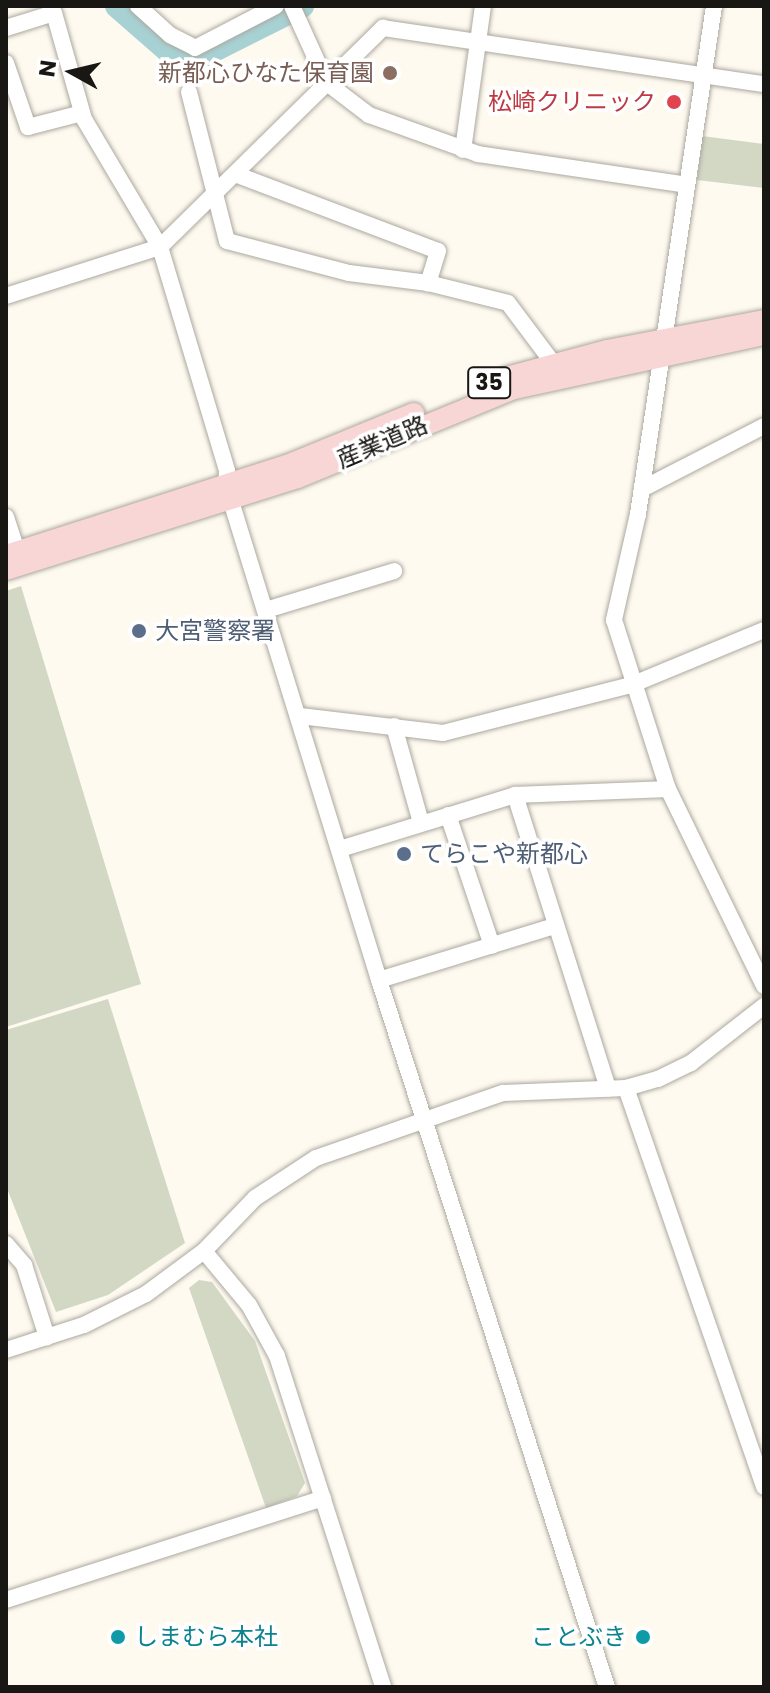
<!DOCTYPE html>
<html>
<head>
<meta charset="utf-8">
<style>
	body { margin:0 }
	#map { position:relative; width:770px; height:1693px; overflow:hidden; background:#fefaf0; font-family:Poppins,"Noto Sans JP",sans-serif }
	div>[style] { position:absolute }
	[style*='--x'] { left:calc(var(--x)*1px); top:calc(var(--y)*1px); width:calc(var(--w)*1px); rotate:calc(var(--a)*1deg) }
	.green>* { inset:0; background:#d3d8c5 }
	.river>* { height:24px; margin:-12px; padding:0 12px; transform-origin:12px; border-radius:12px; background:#a7d1d3 }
	.roads { filter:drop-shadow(0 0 2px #aca89f) drop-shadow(0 0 2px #aca89f) }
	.minor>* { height:16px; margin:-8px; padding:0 8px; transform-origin:8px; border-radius:8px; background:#fff }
	.major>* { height:20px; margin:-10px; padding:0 10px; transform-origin:10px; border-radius:10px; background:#f8d6d6 }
	.dots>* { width:22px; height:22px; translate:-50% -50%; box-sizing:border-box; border:4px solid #fff; border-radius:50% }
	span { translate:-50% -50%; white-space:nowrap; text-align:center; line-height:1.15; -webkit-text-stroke:7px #fff; paint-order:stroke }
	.shield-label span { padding:2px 6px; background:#fff; border:2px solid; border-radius:6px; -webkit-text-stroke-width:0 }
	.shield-label { font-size:22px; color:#191714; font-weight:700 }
	.education-label { font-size:24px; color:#785e54 }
	.right { translate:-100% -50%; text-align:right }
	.health-label { font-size:24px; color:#be3a42 }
	.street-label { font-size:24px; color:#191714 }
	.service-label { font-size:24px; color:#4e5e75 }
	.left { translate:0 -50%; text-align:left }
	.culture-label { font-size:24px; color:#0d838f }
	.frame { position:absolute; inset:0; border:8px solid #191714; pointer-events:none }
	.north { position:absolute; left:32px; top:32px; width:80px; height:80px; -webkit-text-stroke:6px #fff; paint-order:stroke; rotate:278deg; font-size:22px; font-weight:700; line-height:32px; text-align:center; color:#191714 }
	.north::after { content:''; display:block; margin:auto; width:28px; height:36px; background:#191714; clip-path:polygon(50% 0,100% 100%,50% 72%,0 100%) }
</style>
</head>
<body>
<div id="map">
	<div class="green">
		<div style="clip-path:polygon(702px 136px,764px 144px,764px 188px,697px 180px)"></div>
		<div style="clip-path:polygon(21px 586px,141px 984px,6px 1027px,6px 591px)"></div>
		<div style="clip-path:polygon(108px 999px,185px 1243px,108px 1295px,56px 1312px,6px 1186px,6px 1030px)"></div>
		<div style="clip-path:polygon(199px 1280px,212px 1282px,255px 1341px,305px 1483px,297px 1496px,266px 1508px,189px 1288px)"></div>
	</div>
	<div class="river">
		<div style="--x:117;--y:6;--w:73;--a:41.1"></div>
		<div style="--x:172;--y:54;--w:23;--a:15"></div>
		<div style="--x:194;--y:60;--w:121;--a:-26.6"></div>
	</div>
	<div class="roads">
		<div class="minor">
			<div style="--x:138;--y:6;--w:43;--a:42.2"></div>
			<div style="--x:170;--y:35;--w:28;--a:27"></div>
			<div style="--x:195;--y:48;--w:91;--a:-27.4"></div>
			<div style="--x:292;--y:6;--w:85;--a:65.6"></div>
			<div style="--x:327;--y:83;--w:53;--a:37.3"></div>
			<div style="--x:369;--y:115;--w:116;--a:19.7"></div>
			<div style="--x:478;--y:154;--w:211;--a:8.4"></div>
			<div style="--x:714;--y:6;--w:514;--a:98.51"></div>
			<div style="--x:638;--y:514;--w:109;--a:102.8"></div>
			<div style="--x:614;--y:620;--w:177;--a:72.3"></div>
			<div style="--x:668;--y:789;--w:219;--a:64"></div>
			<div style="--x:6;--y:28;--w:50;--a:-17.4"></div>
			<div style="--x:54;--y:13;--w:110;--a:74.2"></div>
			<div style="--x:84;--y:119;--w:149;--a:59.3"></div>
			<div style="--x:160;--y:247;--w:234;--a:73.3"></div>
			<div style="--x:227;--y:471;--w:14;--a:94"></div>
			<div style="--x:226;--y:485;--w:518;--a:72.82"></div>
			<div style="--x:379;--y:980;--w:743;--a:72.13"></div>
			<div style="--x:6;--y:63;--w:68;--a:71"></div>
			<div style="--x:28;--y:127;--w:56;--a:-14.5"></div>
			<div style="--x:189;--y:92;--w:154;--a:75.7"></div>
			<div style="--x:227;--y:241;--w:126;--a:14.7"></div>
			<div style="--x:349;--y:273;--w:80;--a:7.2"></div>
			<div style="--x:428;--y:283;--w:82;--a:14"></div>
			<div style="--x:508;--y:303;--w:75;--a:53.1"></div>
			<div style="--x:463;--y:150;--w:145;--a:-82.1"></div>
			<div style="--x:235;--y:174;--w:217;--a:20.8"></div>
			<div style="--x:438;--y:251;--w:34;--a:107"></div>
			<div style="--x:6;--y:296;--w:162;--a:-17.7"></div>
			<div style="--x:160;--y:247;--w:313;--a:-44.5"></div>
			<div style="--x:383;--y:28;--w:385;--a:8.4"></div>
			<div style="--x:642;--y:489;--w:137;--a:-27.3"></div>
			<div style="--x:6;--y:517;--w:36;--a:72"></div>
			<div style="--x:266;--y:610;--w:134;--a:-16.9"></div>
			<div style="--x:300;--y:716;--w:144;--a:6.8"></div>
			<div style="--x:443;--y:733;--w:194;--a:-14.3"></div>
			<div style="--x:631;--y:685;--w:144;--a:-22.5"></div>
			<div style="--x:394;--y:726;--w:101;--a:74.4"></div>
			<div style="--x:515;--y:795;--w:308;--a:72.4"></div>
			<div style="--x:448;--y:815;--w:138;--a:71.4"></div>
			<div style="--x:340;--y:849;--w:183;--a:-17.1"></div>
			<div style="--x:515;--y:795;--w:153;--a:-2.2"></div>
			<div style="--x:379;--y:980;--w:184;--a:-17.1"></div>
			<div style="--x:626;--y:1088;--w:422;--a:70.9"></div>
			<div style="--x:6;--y:1244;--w:28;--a:49"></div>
			<div style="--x:24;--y:1265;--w:76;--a:72.3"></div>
			<div style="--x:204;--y:1251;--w:70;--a:50.2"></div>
			<div style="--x:249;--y:1305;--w:58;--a:61.2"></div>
			<div style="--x:277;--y:1356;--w:348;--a:72.2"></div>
			<div style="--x:6;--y:1350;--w:82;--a:-17.8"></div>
			<div style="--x:84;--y:1325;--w:69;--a:-26.6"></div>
			<div style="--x:146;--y:1294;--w:72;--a:-36.6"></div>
			<div style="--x:204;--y:1251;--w:74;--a:-46.1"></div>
			<div style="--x:255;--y:1198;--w:73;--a:-33.3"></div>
			<div style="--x:316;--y:1158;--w:198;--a:-19.2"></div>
			<div style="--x:503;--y:1093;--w:123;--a:-2.3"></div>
			<div style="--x:626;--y:1088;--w:33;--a:-16"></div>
			<div style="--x:658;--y:1079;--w:37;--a:-26"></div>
			<div style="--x:691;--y:1063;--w:93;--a:-38"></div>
			<div style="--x:6;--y:1600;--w:333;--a:-17.8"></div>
		</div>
		<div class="major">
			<div style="--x:507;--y:377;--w:104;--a:-15.1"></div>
			<div style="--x:607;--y:350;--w:160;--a:-10.8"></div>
			<div style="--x:6;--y:555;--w:300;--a:-17.8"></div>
			<div style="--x:292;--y:463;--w:132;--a:-22.3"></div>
			<div style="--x:6;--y:570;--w:306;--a:-17.5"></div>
			<div style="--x:298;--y:478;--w:234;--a:-22.4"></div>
			<div style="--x:514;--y:389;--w:256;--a:-12.2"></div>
		</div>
	</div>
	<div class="dots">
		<div style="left:390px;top:73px;background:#8d6e63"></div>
		<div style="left:674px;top:102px;background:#e0444e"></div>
		<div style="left:139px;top:631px;background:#5c6f8a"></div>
		<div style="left:404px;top:854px;background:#5c6f8a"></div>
		<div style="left:118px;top:1637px;background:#0f9aa8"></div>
		<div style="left:643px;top:1637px;background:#0f9aa8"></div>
	</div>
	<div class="shield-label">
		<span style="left:489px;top:383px">35</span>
	</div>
	<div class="education-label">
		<span class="right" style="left:374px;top:73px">新都心ひなた保育園</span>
	</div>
	<div class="health-label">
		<span class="right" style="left:656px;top:102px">松崎クリニック</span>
	</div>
	<div class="street-label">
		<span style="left:382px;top:442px;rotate:-23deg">産業道路</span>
	</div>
	<div class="service-label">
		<span class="left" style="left:155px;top:631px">大宮警察署</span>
		<span class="left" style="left:420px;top:854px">てらこや新都心</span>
	</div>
	<div class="culture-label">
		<span class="left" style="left:134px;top:1637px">しまむら本社</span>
		<span class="right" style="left:627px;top:1637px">ことぶき</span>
	</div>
	<div class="frame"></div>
	<div class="north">N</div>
</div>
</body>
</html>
